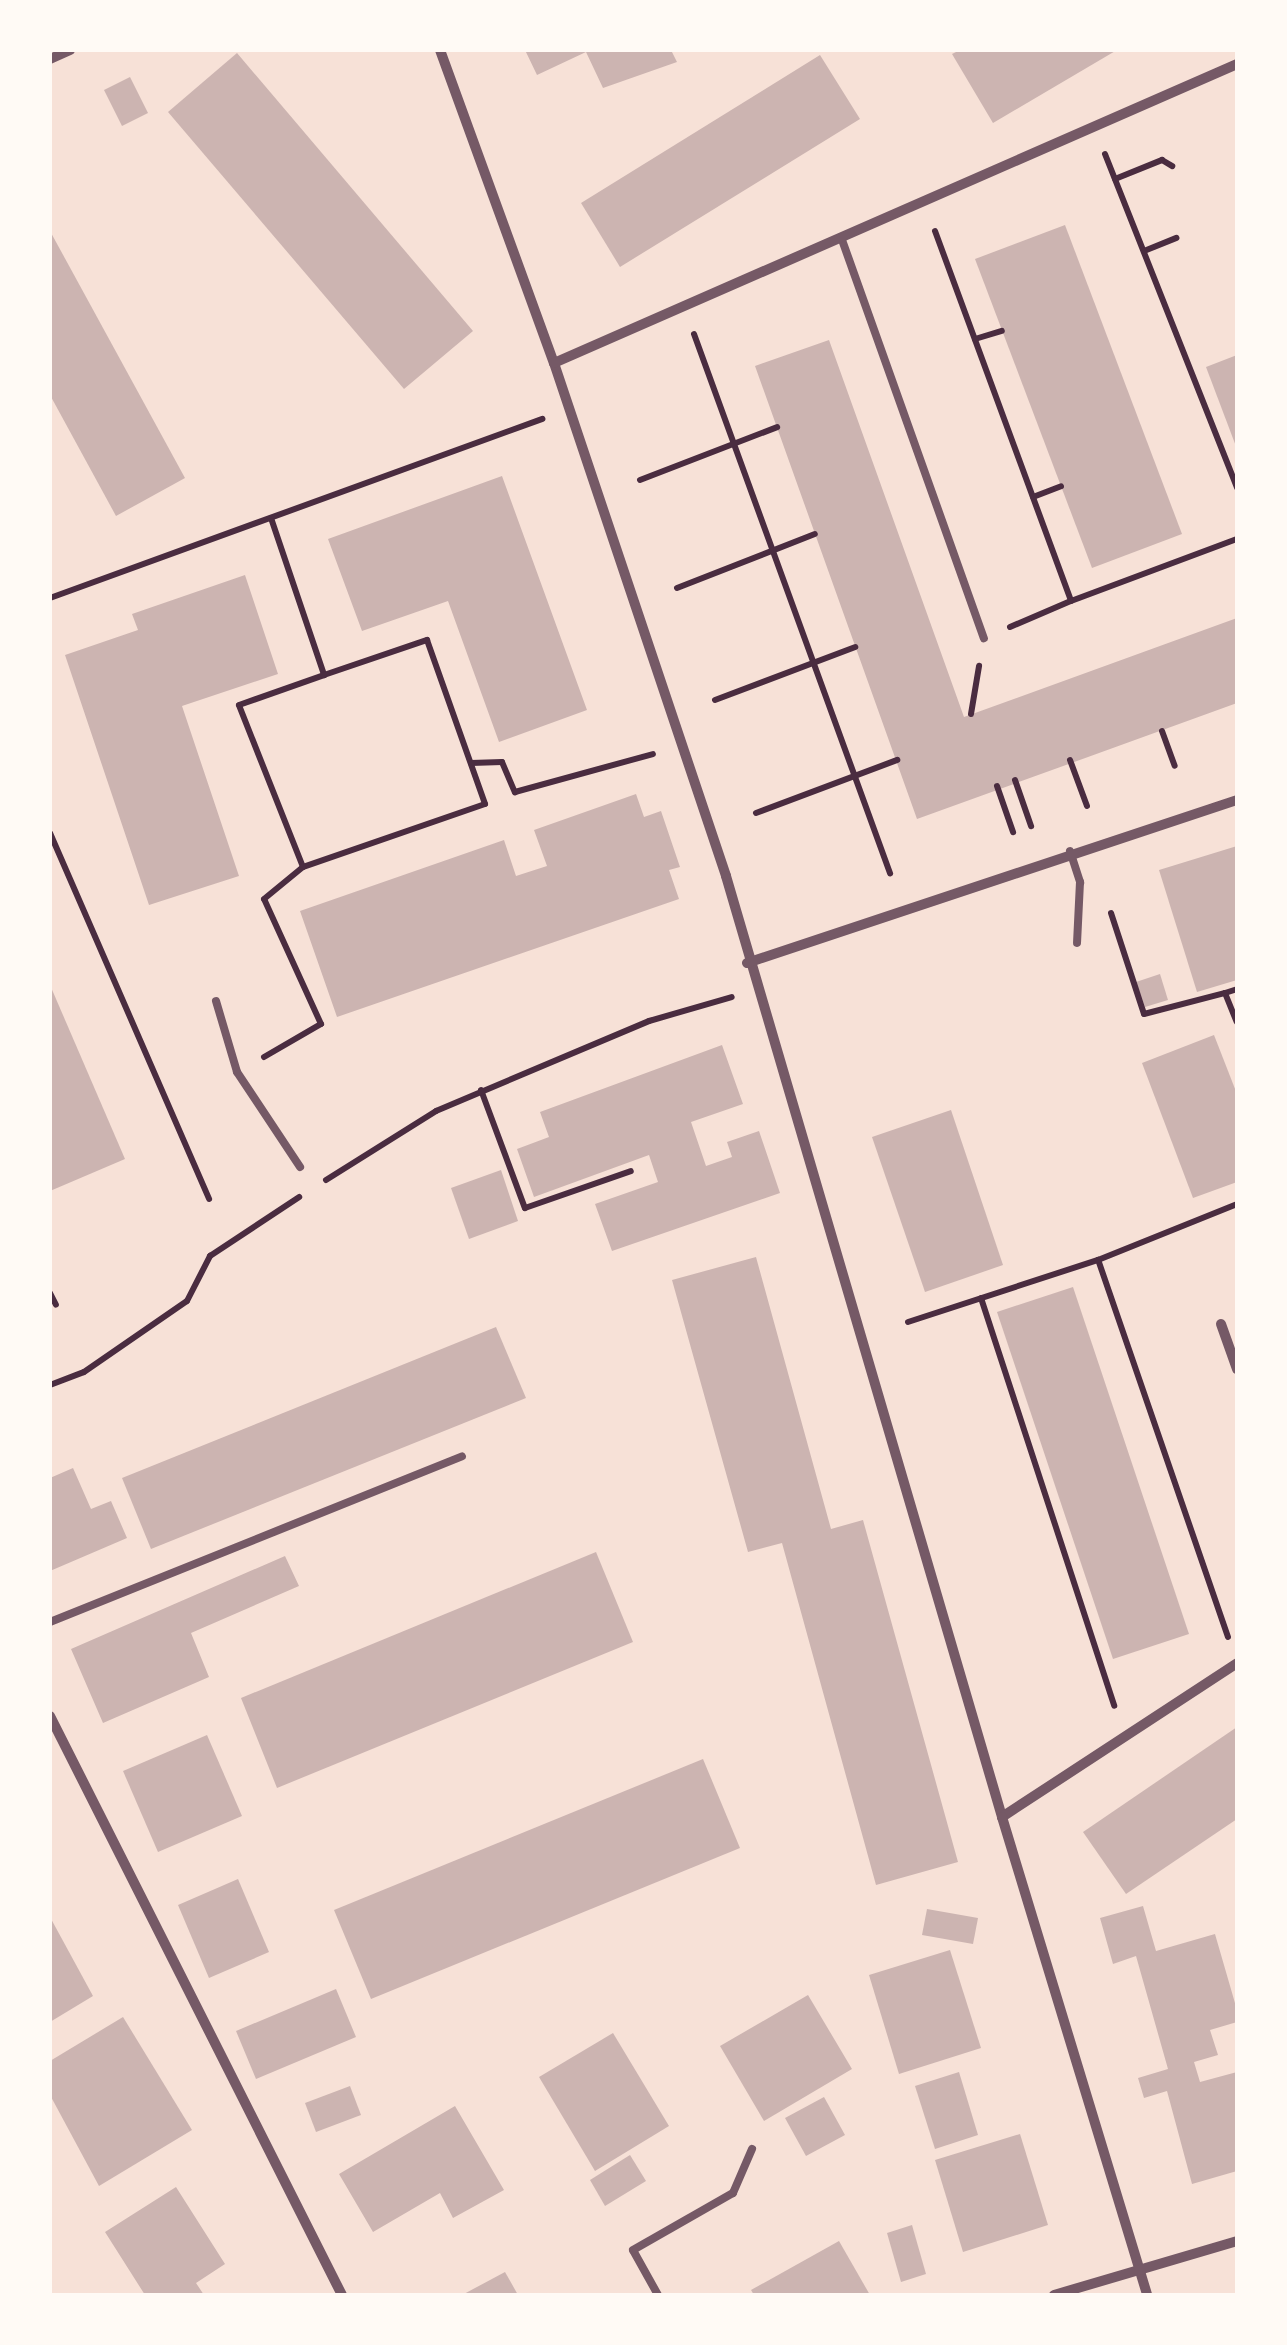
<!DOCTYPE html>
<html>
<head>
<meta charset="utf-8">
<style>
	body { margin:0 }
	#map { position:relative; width:1287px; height:2345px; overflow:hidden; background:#f7e1d7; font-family:"Work Sans",sans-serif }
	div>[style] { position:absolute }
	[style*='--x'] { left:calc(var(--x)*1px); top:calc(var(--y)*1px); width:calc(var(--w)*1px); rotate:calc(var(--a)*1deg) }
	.building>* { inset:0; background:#ccb4b1 }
	.path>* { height:6px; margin:-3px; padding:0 3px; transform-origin:3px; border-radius:3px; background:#4a2c40 }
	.service>* { height:8px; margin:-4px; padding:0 4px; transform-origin:4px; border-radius:4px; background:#755966 }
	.minor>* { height:10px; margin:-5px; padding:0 5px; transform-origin:5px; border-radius:5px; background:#755966 }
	span { translate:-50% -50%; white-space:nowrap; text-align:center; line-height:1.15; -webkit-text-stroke:9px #fffaf5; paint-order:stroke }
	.frame { position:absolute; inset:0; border:52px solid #fffaf5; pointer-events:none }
</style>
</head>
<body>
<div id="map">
	<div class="building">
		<div style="clip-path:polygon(525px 50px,671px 50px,677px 62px,603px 88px,586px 52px,537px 75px)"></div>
		<div style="clip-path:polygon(960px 50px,1117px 50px,993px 123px,952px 54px)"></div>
		<div style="clip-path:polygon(237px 53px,473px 331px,404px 389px,168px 112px)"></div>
		<div style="clip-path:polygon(820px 55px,860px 119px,620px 267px,581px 203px)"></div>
		<div style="clip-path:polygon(130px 77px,148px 113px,122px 126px,104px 90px)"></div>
		<div style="clip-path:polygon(1065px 225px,1182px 534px,1092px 568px,975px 259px)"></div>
		<div style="clip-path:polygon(50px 231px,185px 478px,116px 516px,50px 395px)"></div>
		<div style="clip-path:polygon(829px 340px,964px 717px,1237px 618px,1237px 703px,917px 819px,755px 366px)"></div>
		<div style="clip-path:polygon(1237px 355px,1237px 449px,1206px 367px)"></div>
		<div style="clip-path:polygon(502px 476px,587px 710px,499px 742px,448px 601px,362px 631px,328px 539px)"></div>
		<div style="clip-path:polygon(245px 575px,278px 674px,182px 706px,239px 876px,149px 905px,65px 655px,138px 630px,132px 614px)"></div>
		<div style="clip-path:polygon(636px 794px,644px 817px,661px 811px,680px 867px,669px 870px,679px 899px,337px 1017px,300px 911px,504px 840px,516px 876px,547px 866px,534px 830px)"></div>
		<div style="clip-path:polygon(1237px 846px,1237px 980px,1197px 992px,1159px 870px)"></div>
		<div style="clip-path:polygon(1160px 974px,1168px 1000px,1145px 1007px,1136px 982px)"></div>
		<div style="clip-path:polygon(50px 985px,125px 1159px,50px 1191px)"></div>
		<div style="clip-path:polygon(1214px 1035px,1237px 1094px,1237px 1182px,1193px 1198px,1142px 1063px)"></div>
		<div style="clip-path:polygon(722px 1045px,743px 1104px,691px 1122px,706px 1166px,732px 1157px,727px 1142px,759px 1131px,780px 1193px,612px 1251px,595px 1204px,658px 1182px,649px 1155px,534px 1197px,517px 1149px,549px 1137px,540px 1112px)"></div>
		<div style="clip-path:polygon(951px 1110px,1003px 1265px,925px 1292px,872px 1137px)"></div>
		<div style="clip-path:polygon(501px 1170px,518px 1221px,469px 1239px,451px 1188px)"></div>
		<div style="clip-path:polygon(756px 1257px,831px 1529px,863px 1520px,958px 1862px,876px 1885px,782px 1543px,748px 1552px,672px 1280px)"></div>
		<div style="clip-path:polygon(1073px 1287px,1189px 1634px,1113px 1659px,997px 1312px)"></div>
		<div style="clip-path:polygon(496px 1327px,526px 1398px,151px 1549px,122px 1478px)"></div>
		<div style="clip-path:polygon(73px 1468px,91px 1509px,111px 1501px,127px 1538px,50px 1571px,50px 1478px)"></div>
		<div style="clip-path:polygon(596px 1552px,633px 1642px,277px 1788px,241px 1698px)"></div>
		<div style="clip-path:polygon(285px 1556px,299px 1586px,191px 1633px,209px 1677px,103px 1723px,71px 1649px)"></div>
		<div style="clip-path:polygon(1237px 1727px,1237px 1819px,1126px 1894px,1083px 1832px)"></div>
		<div style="clip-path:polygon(207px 1735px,242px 1816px,158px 1852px,123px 1771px)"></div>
		<div style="clip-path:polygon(703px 1759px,740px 1848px,371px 1999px,334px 1910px)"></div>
		<div style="clip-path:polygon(238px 1879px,269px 1952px,209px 1978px,178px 1905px)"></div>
		<div style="clip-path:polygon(1143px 1906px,1156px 1951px,1215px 1934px,1237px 2010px,1237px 2022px,1210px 2030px,1218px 2055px,1194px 2062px,1200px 2082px,1237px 2072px,1237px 2171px,1192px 2184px,1167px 2091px,1144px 2098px,1138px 2078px,1168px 2069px,1136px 1956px,1113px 1964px,1100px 1918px)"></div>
		<div style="clip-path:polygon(927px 1909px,978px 1918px,973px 1944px,922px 1935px)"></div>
		<div style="clip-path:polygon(50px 1917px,93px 1996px,50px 2022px)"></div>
		<div style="clip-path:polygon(950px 1950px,981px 2048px,899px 2074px,869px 1975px)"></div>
		<div style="clip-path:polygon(336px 1989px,356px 2037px,256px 2079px,236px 2031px)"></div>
		<div style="clip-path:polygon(808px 1995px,852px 2069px,764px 2121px,720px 2046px)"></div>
		<div style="clip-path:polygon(123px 2017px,192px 2130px,99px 2186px,50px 2095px,50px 2061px)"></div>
		<div style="clip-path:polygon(613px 2033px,669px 2126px,595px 2171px,539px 2077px)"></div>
		<div style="clip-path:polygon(959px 2072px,978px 2135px,935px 2149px,915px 2086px)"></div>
		<div style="clip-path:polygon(350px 2086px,361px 2115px,316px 2132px,305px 2103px)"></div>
		<div style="clip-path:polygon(824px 2097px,845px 2135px,806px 2156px,785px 2118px)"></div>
		<div style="clip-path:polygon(455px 2106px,504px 2190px,453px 2218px,440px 2193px,373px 2232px,339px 2174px)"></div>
		<div style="clip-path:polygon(1020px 2134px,1048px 2225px,963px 2252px,935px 2160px)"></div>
		<div style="clip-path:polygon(630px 2155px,646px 2181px,605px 2206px,590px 2180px)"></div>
		<div style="clip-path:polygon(176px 2187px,225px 2264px,196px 2283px,204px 2295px,145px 2295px,105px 2232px)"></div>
		<div style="clip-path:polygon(912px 2225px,926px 2274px,901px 2282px,887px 2233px)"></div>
		<div style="clip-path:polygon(839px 2241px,870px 2295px,754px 2295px,751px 2290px)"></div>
		<div style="clip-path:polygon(505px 2272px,518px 2295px,462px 2295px)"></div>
	</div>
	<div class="path">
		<div style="--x:1105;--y:154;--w:359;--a:68.4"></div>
		<div style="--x:1115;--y:179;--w:51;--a:-22"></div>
		<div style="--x:1162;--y:160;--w:12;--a:31"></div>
		<div style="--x:935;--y:231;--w:394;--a:69.8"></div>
		<div style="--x:1071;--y:601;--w:177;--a:-20.5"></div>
		<div style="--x:1144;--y:251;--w:35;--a:-22"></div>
		<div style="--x:694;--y:334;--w:574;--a:70.02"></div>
		<div style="--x:975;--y:339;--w:28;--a:-17"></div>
		<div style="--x:640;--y:480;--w:147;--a:-21.1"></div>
		<div style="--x:1033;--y:497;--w:30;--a:-21"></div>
		<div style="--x:271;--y:518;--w:166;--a:71.3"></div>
		<div style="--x:324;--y:675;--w:109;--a:-18.8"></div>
		<div style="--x:427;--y:640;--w:174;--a:70.5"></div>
		<div style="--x:485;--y:804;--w:193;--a:160.9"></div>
		<div style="--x:303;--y:867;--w:174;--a:-111.6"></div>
		<div style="--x:239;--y:705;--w:90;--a:-19.4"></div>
		<div style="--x:677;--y:588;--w:148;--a:-21.4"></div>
		<div style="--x:50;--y:598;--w:524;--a:-19.99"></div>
		<div style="--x:1010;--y:627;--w:66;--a:-23.1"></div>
		<div style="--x:715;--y:700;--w:150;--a:-20.7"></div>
		<div style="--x:971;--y:714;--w:49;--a:-80.5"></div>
		<div style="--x:1162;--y:731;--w:37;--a:70"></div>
		<div style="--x:1070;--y:760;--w:49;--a:69.7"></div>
		<div style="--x:471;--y:763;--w:31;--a:-2"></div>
		<div style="--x:502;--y:762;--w:33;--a:67"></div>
		<div style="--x:515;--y:792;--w:143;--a:-15.4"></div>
		<div style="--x:1015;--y:780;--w:49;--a:70.8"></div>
		<div style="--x:997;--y:786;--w:49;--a:70.8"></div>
		<div style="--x:756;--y:813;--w:151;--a:-20.6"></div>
		<div style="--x:50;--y:833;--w:399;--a:66.5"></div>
		<div style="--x:1111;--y:913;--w:106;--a:71.9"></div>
		<div style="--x:1144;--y:1014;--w:84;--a:-14.5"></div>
		<div style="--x:1225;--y:993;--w:31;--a:68"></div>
		<div style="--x:1225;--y:993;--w:13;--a:-18"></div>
		<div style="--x:264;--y:1057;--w:66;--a:-30.1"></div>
		<div style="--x:321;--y:1024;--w:137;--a:-114.5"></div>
		<div style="--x:264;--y:899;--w:50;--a:-39.4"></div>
		<div style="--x:481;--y:1090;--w:126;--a:69.6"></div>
		<div style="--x:525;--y:1208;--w:112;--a:-19.2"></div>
		<div style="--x:326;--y:1180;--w:130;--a:-32.1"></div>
		<div style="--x:436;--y:1111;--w:231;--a:-22.9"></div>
		<div style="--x:649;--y:1021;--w:86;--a:-16.1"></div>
		<div style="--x:50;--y:1293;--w:13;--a:63"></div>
		<div style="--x:981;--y:1298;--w:429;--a:71.9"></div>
		<div style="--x:908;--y:1322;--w:200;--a:-18.1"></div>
		<div style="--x:50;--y:1385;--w:36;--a:-21"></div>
		<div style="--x:84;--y:1372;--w:125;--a:-34.6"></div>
		<div style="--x:187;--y:1301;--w:51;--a:-62.9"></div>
		<div style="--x:210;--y:1256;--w:107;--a:-33.5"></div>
		<div style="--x:1228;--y:1637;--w:399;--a:-109"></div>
		<div style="--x:1098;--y:1260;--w:150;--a:-21.9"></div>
	</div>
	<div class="service">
		<div style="--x:841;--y:237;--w:426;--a:70.4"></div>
		<div style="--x:1070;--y:851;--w:33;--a:72"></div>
		<div style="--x:1080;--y:882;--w:61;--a:92.8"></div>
		<div style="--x:216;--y:1001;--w:74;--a:73.5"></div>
		<div style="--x:237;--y:1072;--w:114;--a:56.4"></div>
		<div style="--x:50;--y:1622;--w:444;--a:-21.9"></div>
		<div style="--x:658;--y:2295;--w:51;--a:-119.1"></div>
		<div style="--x:633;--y:2250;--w:115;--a:-29.7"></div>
		<div style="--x:733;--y:2193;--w:48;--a:-66.6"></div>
	</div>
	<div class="minor">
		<div style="--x:440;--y:50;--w:333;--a:70"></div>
		<div style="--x:554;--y:363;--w:541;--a:71.46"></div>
		<div style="--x:726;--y:876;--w:981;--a:73.65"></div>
		<div style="--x:1002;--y:1817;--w:281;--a:-33.2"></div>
		<div style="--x:50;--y:59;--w:22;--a:-24"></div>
		<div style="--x:554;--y:363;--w:746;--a:-23.64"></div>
		<div style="--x:747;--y:963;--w:516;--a:-18.4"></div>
		<div style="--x:1221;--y:1324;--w:48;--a:70.4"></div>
		<div style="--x:50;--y:1716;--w:648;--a:63.24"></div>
		<div style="--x:1002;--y:1817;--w:500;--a:73.1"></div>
		<div style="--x:1054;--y:2295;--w:191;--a:-16.4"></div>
	</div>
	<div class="frame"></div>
</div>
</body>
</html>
